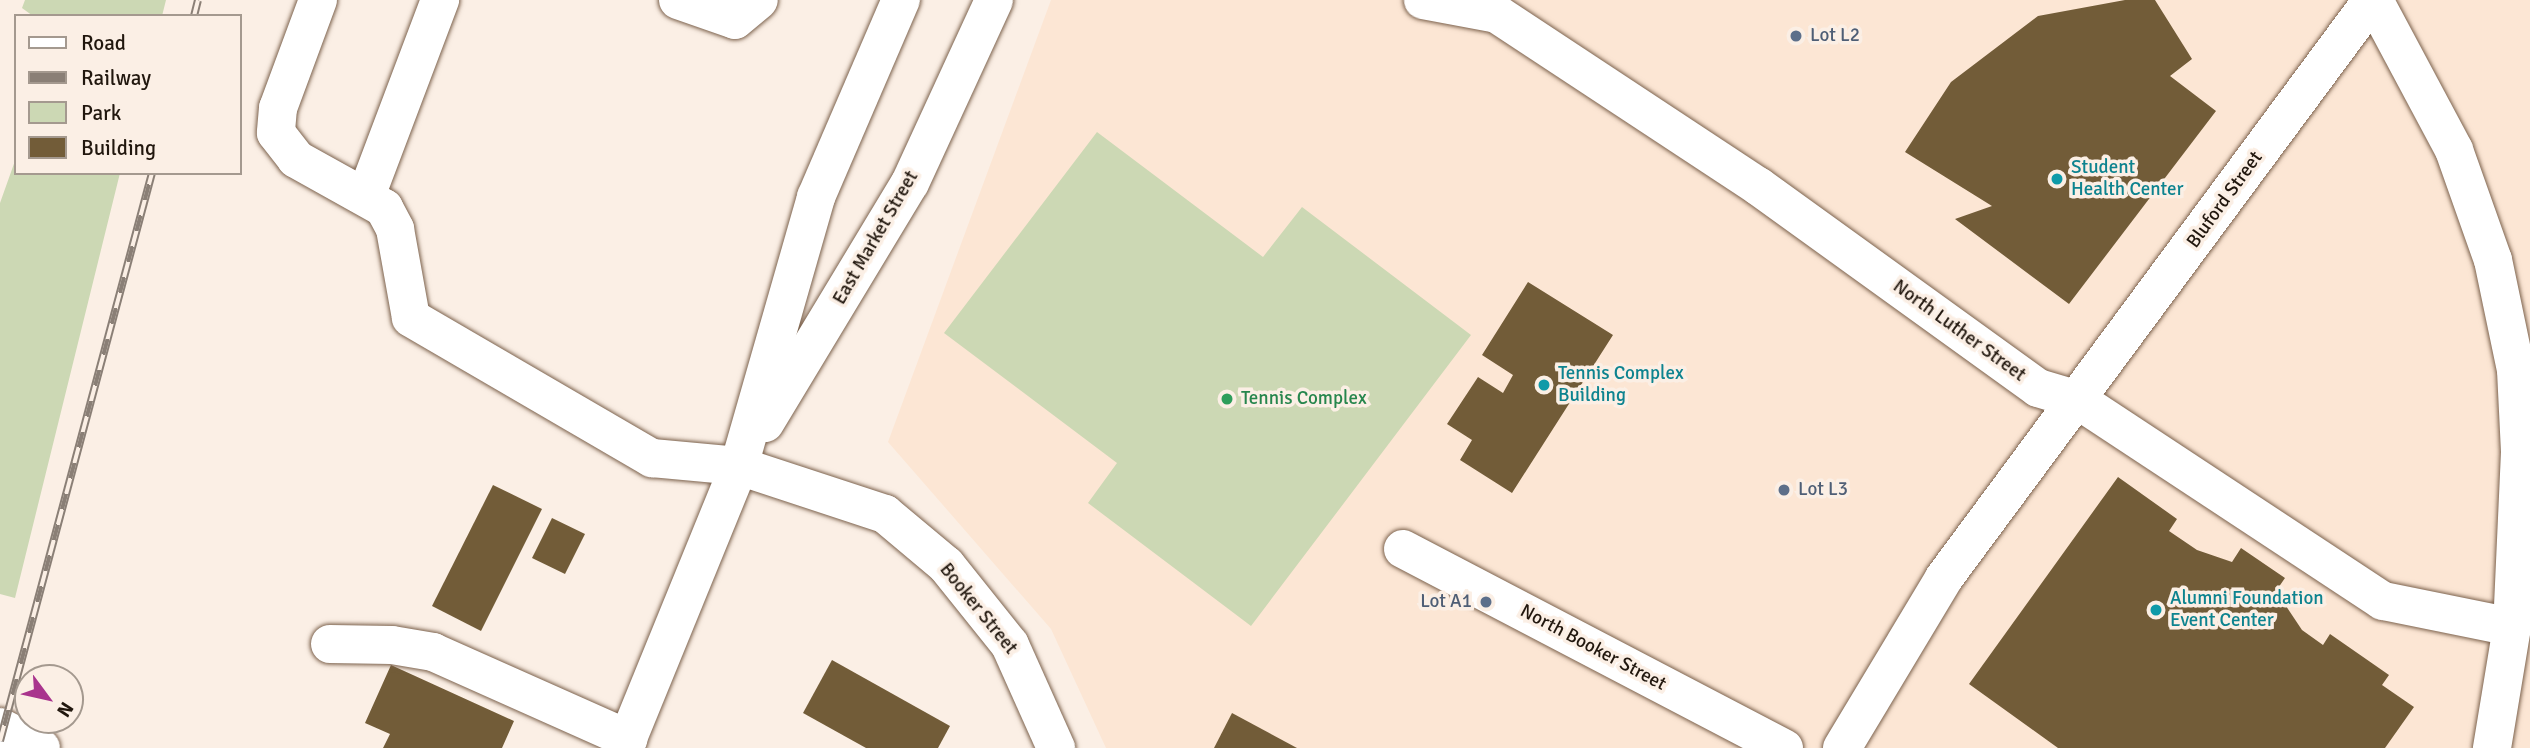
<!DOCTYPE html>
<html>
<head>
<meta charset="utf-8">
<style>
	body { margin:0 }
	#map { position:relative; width:2530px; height:748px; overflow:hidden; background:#fbefe5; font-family:Signika,sans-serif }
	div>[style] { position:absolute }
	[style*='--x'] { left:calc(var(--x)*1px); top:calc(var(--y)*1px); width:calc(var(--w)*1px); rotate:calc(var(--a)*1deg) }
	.built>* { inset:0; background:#fce6d4 }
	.green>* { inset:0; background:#ccd8b4 }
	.building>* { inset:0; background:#725c38 }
	.roads { filter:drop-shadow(0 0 2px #7c624d) drop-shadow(0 0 2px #7c624d) }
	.minor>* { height:38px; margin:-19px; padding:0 19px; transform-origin:19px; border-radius:19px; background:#fff }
	.major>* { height:38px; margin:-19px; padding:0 19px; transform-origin:19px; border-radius:19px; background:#fff }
	.highway>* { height:38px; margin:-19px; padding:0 19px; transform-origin:19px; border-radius:19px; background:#fff }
	.rail>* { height:8px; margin-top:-4px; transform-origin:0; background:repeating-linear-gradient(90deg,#fbefe5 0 16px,#8a7f76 0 32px); box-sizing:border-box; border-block:2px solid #8a7f76 }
	.dots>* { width:19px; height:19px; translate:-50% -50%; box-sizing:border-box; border:4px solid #fbefe5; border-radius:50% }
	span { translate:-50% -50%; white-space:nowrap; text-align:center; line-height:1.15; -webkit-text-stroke:7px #fbefe5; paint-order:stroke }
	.service-label { font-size:19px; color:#4e5e75 }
	.left { translate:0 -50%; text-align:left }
	.right { translate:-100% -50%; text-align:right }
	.culture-label { font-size:19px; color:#0d838f }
	.street-label { font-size:19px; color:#21170e }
	.leisure-label { font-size:19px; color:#27864d }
	.legend { position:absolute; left:14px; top:14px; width:228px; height:161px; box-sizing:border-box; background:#fbefe5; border:2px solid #a4998f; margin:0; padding:9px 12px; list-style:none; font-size:21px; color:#21170e }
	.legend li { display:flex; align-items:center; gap:14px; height:35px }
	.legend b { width:35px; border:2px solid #a4998f }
	.north { position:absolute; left:14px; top:664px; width:70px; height:70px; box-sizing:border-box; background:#fbefe5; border:2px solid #a4998f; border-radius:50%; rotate:123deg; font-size:19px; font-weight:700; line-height:28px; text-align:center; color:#21170e }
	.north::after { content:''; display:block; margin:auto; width:24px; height:32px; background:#a9348d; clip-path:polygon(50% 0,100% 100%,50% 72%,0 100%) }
</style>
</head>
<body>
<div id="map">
	<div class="built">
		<div style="clip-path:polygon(1051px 0,2530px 0,2530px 748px,1106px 748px,1051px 629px,888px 442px)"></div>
	</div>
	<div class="green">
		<div style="clip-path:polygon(25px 0,166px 0,162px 16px,33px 16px,22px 8px)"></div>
		<div style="clip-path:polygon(1097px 132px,1263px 257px,1302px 207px,1471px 335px,1251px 626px,1088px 503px,1117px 463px,944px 333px)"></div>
		<div style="clip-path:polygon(16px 158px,16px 173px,120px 173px,15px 598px,0 594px,0 203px)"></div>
	</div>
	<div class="building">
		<div style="clip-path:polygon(2125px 0,2155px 0,2192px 59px,2170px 76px,2216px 111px,2069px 304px,1955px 219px,1992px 206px,1905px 152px,1951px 82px,2038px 16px)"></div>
		<div style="clip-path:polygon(1528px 282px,1613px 335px,1512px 493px,1460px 460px,1472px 440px,1447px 424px,1478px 377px,1503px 393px,1513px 375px,1482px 355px)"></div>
		<div style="clip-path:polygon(2118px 477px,2177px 519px,2169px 531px,2197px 550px,2232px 562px,2241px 548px,2285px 578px,2276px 591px,2302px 630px,2323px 645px,2330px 634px,2389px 675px,2382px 685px,2414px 707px,2385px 748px,2058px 748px,1969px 684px)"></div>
		<div style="clip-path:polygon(493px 485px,542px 509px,481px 631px,432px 606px)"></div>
		<div style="clip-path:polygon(552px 518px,585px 534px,565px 574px,532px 558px)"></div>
		<div style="clip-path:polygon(832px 660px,950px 726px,938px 748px,866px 748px,803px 713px)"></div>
		<div style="clip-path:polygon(391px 665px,514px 721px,502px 748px,383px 748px,390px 734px,365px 723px)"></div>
		<div style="clip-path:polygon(1232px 713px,1297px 748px,1214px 748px)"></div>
	</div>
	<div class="roads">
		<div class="minor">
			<div style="--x:318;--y:0;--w:115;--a:110.3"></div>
			<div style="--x:278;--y:108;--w:25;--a:95"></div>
			<div style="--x:276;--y:133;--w:33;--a:52"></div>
			<div style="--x:296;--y:159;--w:101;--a:29.1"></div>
			<div style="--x:384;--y:208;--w:24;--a:62"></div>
			<div style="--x:395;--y:229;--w:90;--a:79.8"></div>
			<div style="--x:411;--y:318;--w:279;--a:30.2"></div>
			<div style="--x:652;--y:458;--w:87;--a:5.3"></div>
			<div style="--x:678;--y:0;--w:60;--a:19.3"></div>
			<div style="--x:735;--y:20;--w:31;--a:-40"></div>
			<div style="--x:1423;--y:0;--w:75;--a:10.7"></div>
			<div style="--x:1497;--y:14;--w:313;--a:33.4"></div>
			<div style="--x:1758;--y:186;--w:345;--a:35.8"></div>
			<div style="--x:2038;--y:388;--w:42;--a:16.7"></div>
			<div style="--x:2078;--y:400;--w:365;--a:33.4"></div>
			<div style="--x:2383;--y:601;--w:132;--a:11.4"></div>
			<div style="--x:2374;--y:0;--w:170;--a:61.9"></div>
			<div style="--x:2454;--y:150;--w:117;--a:70.5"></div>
			<div style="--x:2493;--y:260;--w:112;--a:78.2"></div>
			<div style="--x:2516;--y:370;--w:82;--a:87.2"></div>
			<div style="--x:2520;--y:452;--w:175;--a:92.6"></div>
			<div style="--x:2512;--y:627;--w:123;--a:99.4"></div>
			<div style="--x:366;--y:196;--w:210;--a:-69.3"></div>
			<div style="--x:1403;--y:549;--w:430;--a:27.6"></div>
			<div style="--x:330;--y:644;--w:62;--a:0.9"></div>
			<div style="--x:392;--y:645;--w:42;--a:9.7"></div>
			<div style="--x:433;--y:652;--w:214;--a:24"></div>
			<div style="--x:1842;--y:748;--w:198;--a:-59"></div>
			<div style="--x:1944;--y:578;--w:719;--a:-53.48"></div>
		</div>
		<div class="major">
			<div style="--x:765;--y:423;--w:280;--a:-58.9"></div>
			<div style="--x:910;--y:183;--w:201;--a:-65.3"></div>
			<div style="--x:739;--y:466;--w:154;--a:18.2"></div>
			<div style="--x:885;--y:514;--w:80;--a:39.9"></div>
			<div style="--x:946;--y:565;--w:102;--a:51.3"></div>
			<div style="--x:1010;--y:645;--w:113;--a:65.9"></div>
			<div style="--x:624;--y:748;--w:305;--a:-67.8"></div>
			<div style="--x:739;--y:466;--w:280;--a:-74"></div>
			<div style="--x:816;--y:197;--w:215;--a:-66.7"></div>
		</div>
		<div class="highway">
			<div style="--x:0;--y:727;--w:46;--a:27.1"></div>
		</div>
	</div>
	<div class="rail">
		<div style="--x:194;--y:16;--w:16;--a:-76"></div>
		<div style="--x:0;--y:741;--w:588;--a:-75.02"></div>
	</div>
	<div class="dots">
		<div style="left:1796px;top:36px;background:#5c6f8a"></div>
		<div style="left:2057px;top:179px;background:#0f9aa8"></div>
		<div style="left:1544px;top:385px;background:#0f9aa8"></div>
		<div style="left:1227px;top:399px;background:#2e9e5b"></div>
		<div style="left:1784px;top:490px;background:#5c6f8a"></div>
		<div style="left:1486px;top:602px;background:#5c6f8a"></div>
		<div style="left:2156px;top:610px;background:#0f9aa8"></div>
	</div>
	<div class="service-label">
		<span class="left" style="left:1810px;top:36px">Lot L2</span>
		<span class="left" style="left:1798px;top:490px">Lot L3</span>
		<span class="right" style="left:1472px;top:602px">Lot A1</span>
	</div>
	<div class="culture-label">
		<span class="left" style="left:2071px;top:179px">Student<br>Health Center</span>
		<span class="left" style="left:1558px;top:385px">Tennis Complex<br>Building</span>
		<span class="left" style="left:2170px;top:610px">Alumni Foundation<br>Event Center</span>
	</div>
	<div class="street-label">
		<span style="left:2225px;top:200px;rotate:-54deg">Bluford Street</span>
		<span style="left:876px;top:238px;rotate:-60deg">East Market Street</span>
		<span style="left:1959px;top:331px;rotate:36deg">North Luther Street</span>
		<span style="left:978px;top:609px;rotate:51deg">Booker Street</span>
		<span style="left:1593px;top:648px;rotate:28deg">North Booker Street</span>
	</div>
	<div class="leisure-label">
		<span class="left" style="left:1241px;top:399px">Tennis Complex</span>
	</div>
	<ul class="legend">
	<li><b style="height:9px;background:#fff"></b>Road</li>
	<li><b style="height:9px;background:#8a7f76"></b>Railway</li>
	<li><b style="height:19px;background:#ccd8b4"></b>Park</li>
	<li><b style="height:19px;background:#725c38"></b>Building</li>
	</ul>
	<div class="north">N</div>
</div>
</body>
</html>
